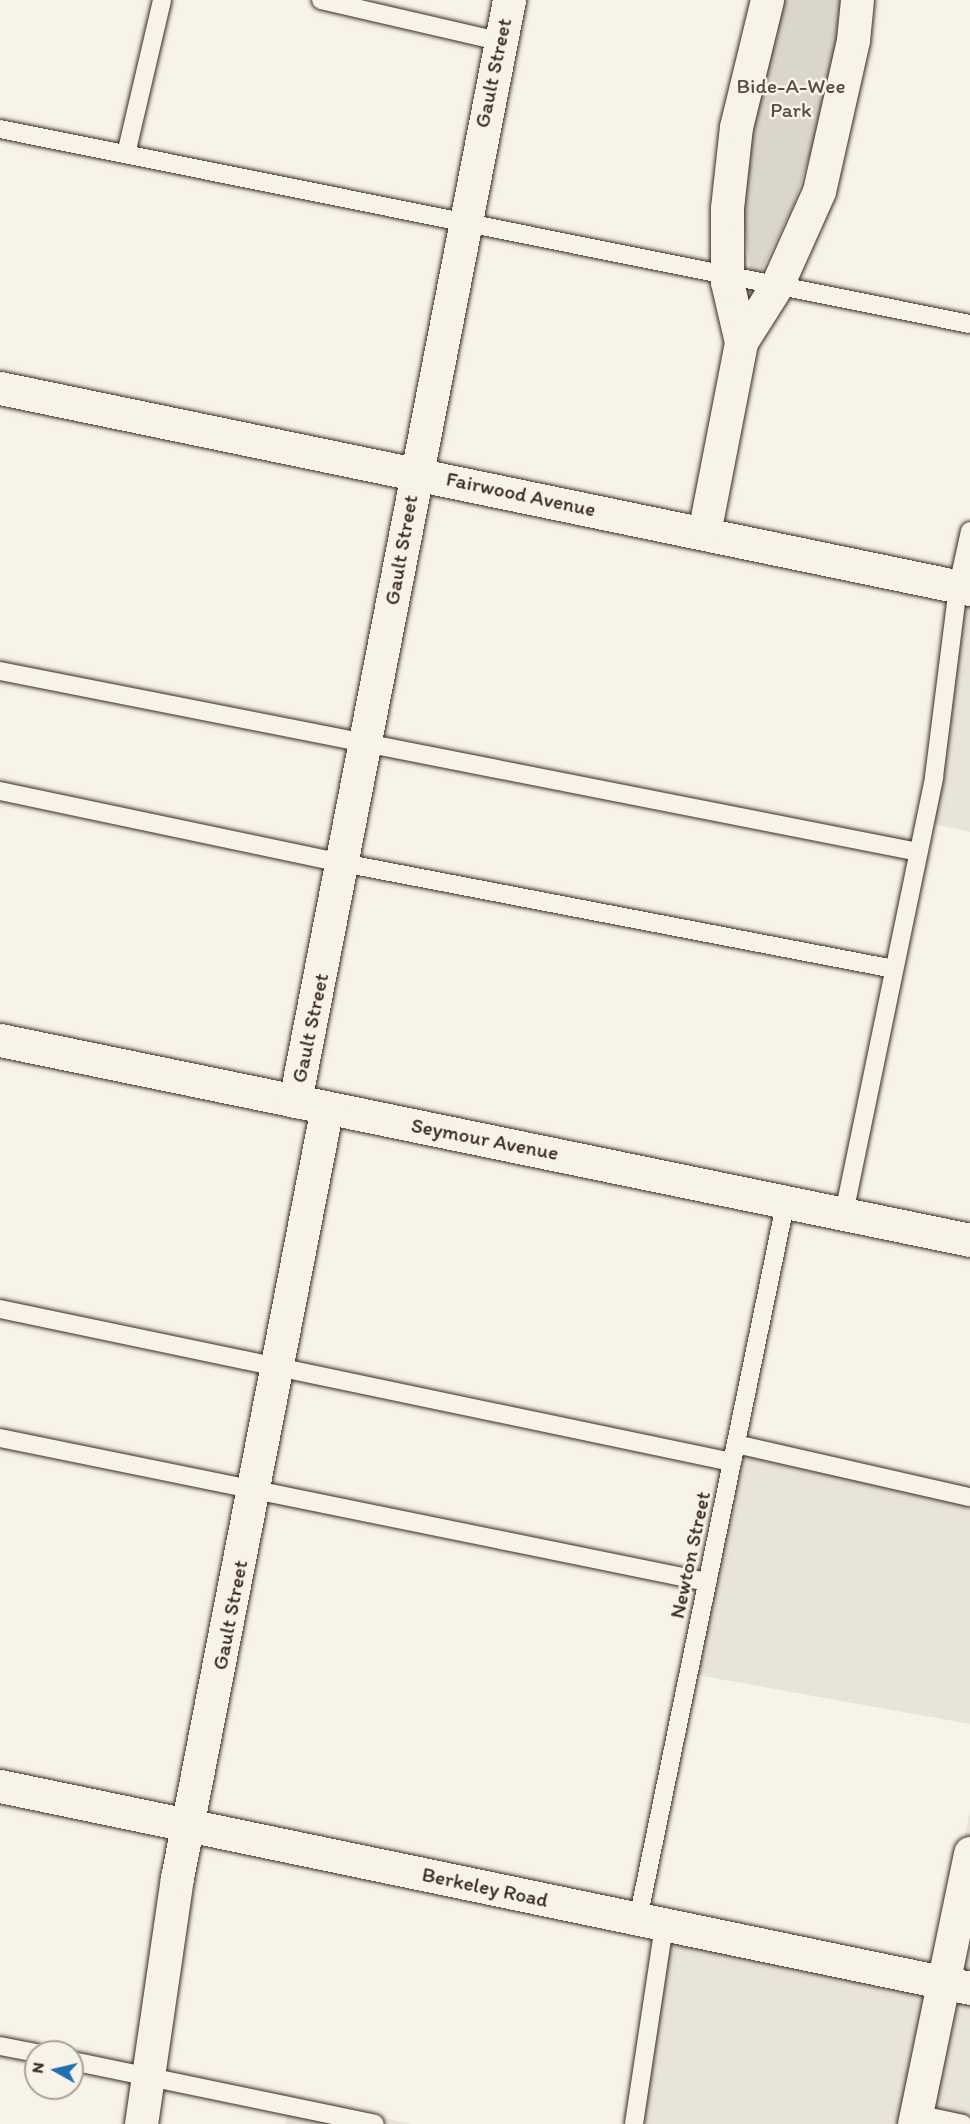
<!DOCTYPE html>
<html>
<head>
<meta charset="utf-8">
<style>
	body { margin:0 }
	#map { position:relative; width:970px; height:2124px; overflow:hidden; background:#f7f3e8; font-family:Itim,sans-serif }
	div>[style] { position:absolute }
	[style*='--x'] { left:calc(var(--x)*1px); top:calc(var(--y)*1px); width:calc(var(--w)*1px); rotate:calc(var(--a)*1deg) }
	.built>* { inset:0; background:#e9e4d9 }
	.green>* { inset:0; background:#dbd6cb }
	.roads { filter:drop-shadow(0 0 2px #3b2a1e) drop-shadow(0 0 2px #3b2a1e) }
	.service>* { height:18px; margin:-9px; padding:0 9px; transform-origin:9px; border-radius:9px; background:#f7f3e8 }
	.minor>* { height:33px; margin:-16.5px; padding:0 16.5px; transform-origin:16.5px; border-radius:16.5px; background:#f7f3e8 }
	.primary>* { height:33px; margin:-16.5px; padding:0 16.5px; transform-origin:16.5px; border-radius:16.5px; background:#f7f3e8 }
	span { translate:-50% -50%; white-space:nowrap; text-align:center; line-height:1.15; -webkit-text-stroke:5px #f7f3e8; paint-order:stroke }
	.street-label { font-size:21px; color:#3b2a1e }
	.park-label { font-size:21px; color:#5b4c41 }
	.north { position:absolute; left:24px; top:2040px; width:60px; height:60px; box-sizing:border-box; background:#f7f3e8; border:2px solid #aca397; border-radius:50%; rotate:278deg; font-size:16px; font-weight:700; line-height:24px; text-align:center; color:#3b2a1e }
	.north::after { content:''; display:block; margin:auto; width:21px; height:27px; background:#1f6fb2; clip-path:polygon(50% 0,100% 100%,50% 72%,0 100%) }
</style>
</head>
<body>
<div id="map">
	<div class="built">
		<div style="clip-path:polygon(962px 586px,970px 588px,970px 832px,925px 822px)"></div>
		<div style="clip-path:polygon(732px 1446px,970px 1494px,970px 1724px,686px 1673px)"></div>
		<div style="clip-path:polygon(970px 1810px,970px 2124px,638px 2124px,658px 1923px,936px 1983px)"></div>
		<div style="clip-path:polygon(290px 2098px,412px 2124px,285px 2124px)"></div>
	</div>
	<div class="green">
		<div style="clip-path:polygon(782px 0,841px 0,840px 25px,826px 105px,794px 204px,753px 288px,743px 216px,749px 132px)"></div>
	</div>
	<div class="roads">
		<div class="service">
			<div style="--x:321;--y:0;--w:183;--a:13"></div>
			<div style="--x:0;--y:129;--w:989;--a:11.37"></div>
			<div style="--x:126;--y:154;--w:158;--a:-76.8"></div>
			<div style="--x:0;--y:671;--w:936;--a:11.15"></div>
			<div style="--x:0;--y:791;--w:350;--a:11.9"></div>
			<div style="--x:343;--y:863;--w:561;--a:10.89"></div>
			<div style="--x:844;--y:1213;--w:445;--a:-78.3"></div>
			<div style="--x:934;--y:777;--w:193;--a:-82.8"></div>
			<div style="--x:958;--y:586;--w:56;--a:-77.7"></div>
			<div style="--x:0;--y:1309;--w:748;--a:11.81"></div>
			<div style="--x:0;--y:1438;--w:722;--a:11.51"></div>
			<div style="--x:736;--y:1444;--w:240;--a:12.8"></div>
			<div style="--x:638;--y:1919;--w:734;--a:-78.37"></div>
			<div style="--x:0;--y:2046;--w:37;--a:11"></div>
			<div style="--x:72;--y:2061;--w:309;--a:11.7"></div>
			<div style="--x:916;--y:2114;--w:48;--a:12"></div>
			<div style="--x:634;--y:2124;--w:201;--a:-81.4"></div>
		</div>
		<div class="minor">
			<div style="--x:741;--y:342;--w:62;--a:-103.1"></div>
			<div style="--x:727;--y:282;--w:74;--a:-90"></div>
			<div style="--x:727;--y:208;--w:81;--a:-83.7"></div>
			<div style="--x:736;--y:127;--w:131;--a:-76.3"></div>
			<div style="--x:0;--y:388;--w:991;--a:11.71"></div>
			<div style="--x:704;--y:533;--w:195;--a:-79"></div>
			<div style="--x:741;--y:342;--w:67;--a:-57.7"></div>
			<div style="--x:777;--y:285;--w:103;--a:-65.9"></div>
			<div style="--x:819;--y:191;--w:155;--a:-77.3"></div>
			<div style="--x:853;--y:40;--w:40;--a:-84.3"></div>
			<div style="--x:0;--y:1040;--w:990;--a:11.65"></div>
			<div style="--x:295;--y:1101;--w:1122;--a:-79"></div>
			<div style="--x:0;--y:1786;--w:991;--a:11.76"></div>
			<div style="--x:141;--y:2124;--w:249;--a:-81.7"></div>
			<div style="--x:177;--y:1878;--w:785;--a:-78.99"></div>
		</div>
		<div class="primary">
			<div style="--x:914;--y:2124;--w:277;--a:-78.3"></div>
		</div>
	</div>
	<div class="street-label">
		<span style="left:493px;top:73px;rotate:-78deg">Gault Street</span>
		<span style="left:521px;top:494px;rotate:12deg">Fairwood Avenue</span>
		<span style="left:401px;top:550px;rotate:-80deg">Gault Street</span>
		<span style="left:310px;top:1028px;rotate:-78deg">Gault Street</span>
		<span style="left:485px;top:1139px;rotate:11deg">Seymour Avenue</span>
		<span style="left:690px;top:1555px;rotate:-78deg">Newton Street</span>
		<span style="left:230px;top:1615px;rotate:-79deg">Gault Street</span>
		<span style="left:485px;top:1887px;rotate:12deg">Berkeley Road</span>
	</div>
	<div class="park-label">
		<span style="left:791px;top:98px">Bide-A-Wee<br>Park</span>
	</div>
	<div class="north">N</div>
</div>
</body>
</html>
